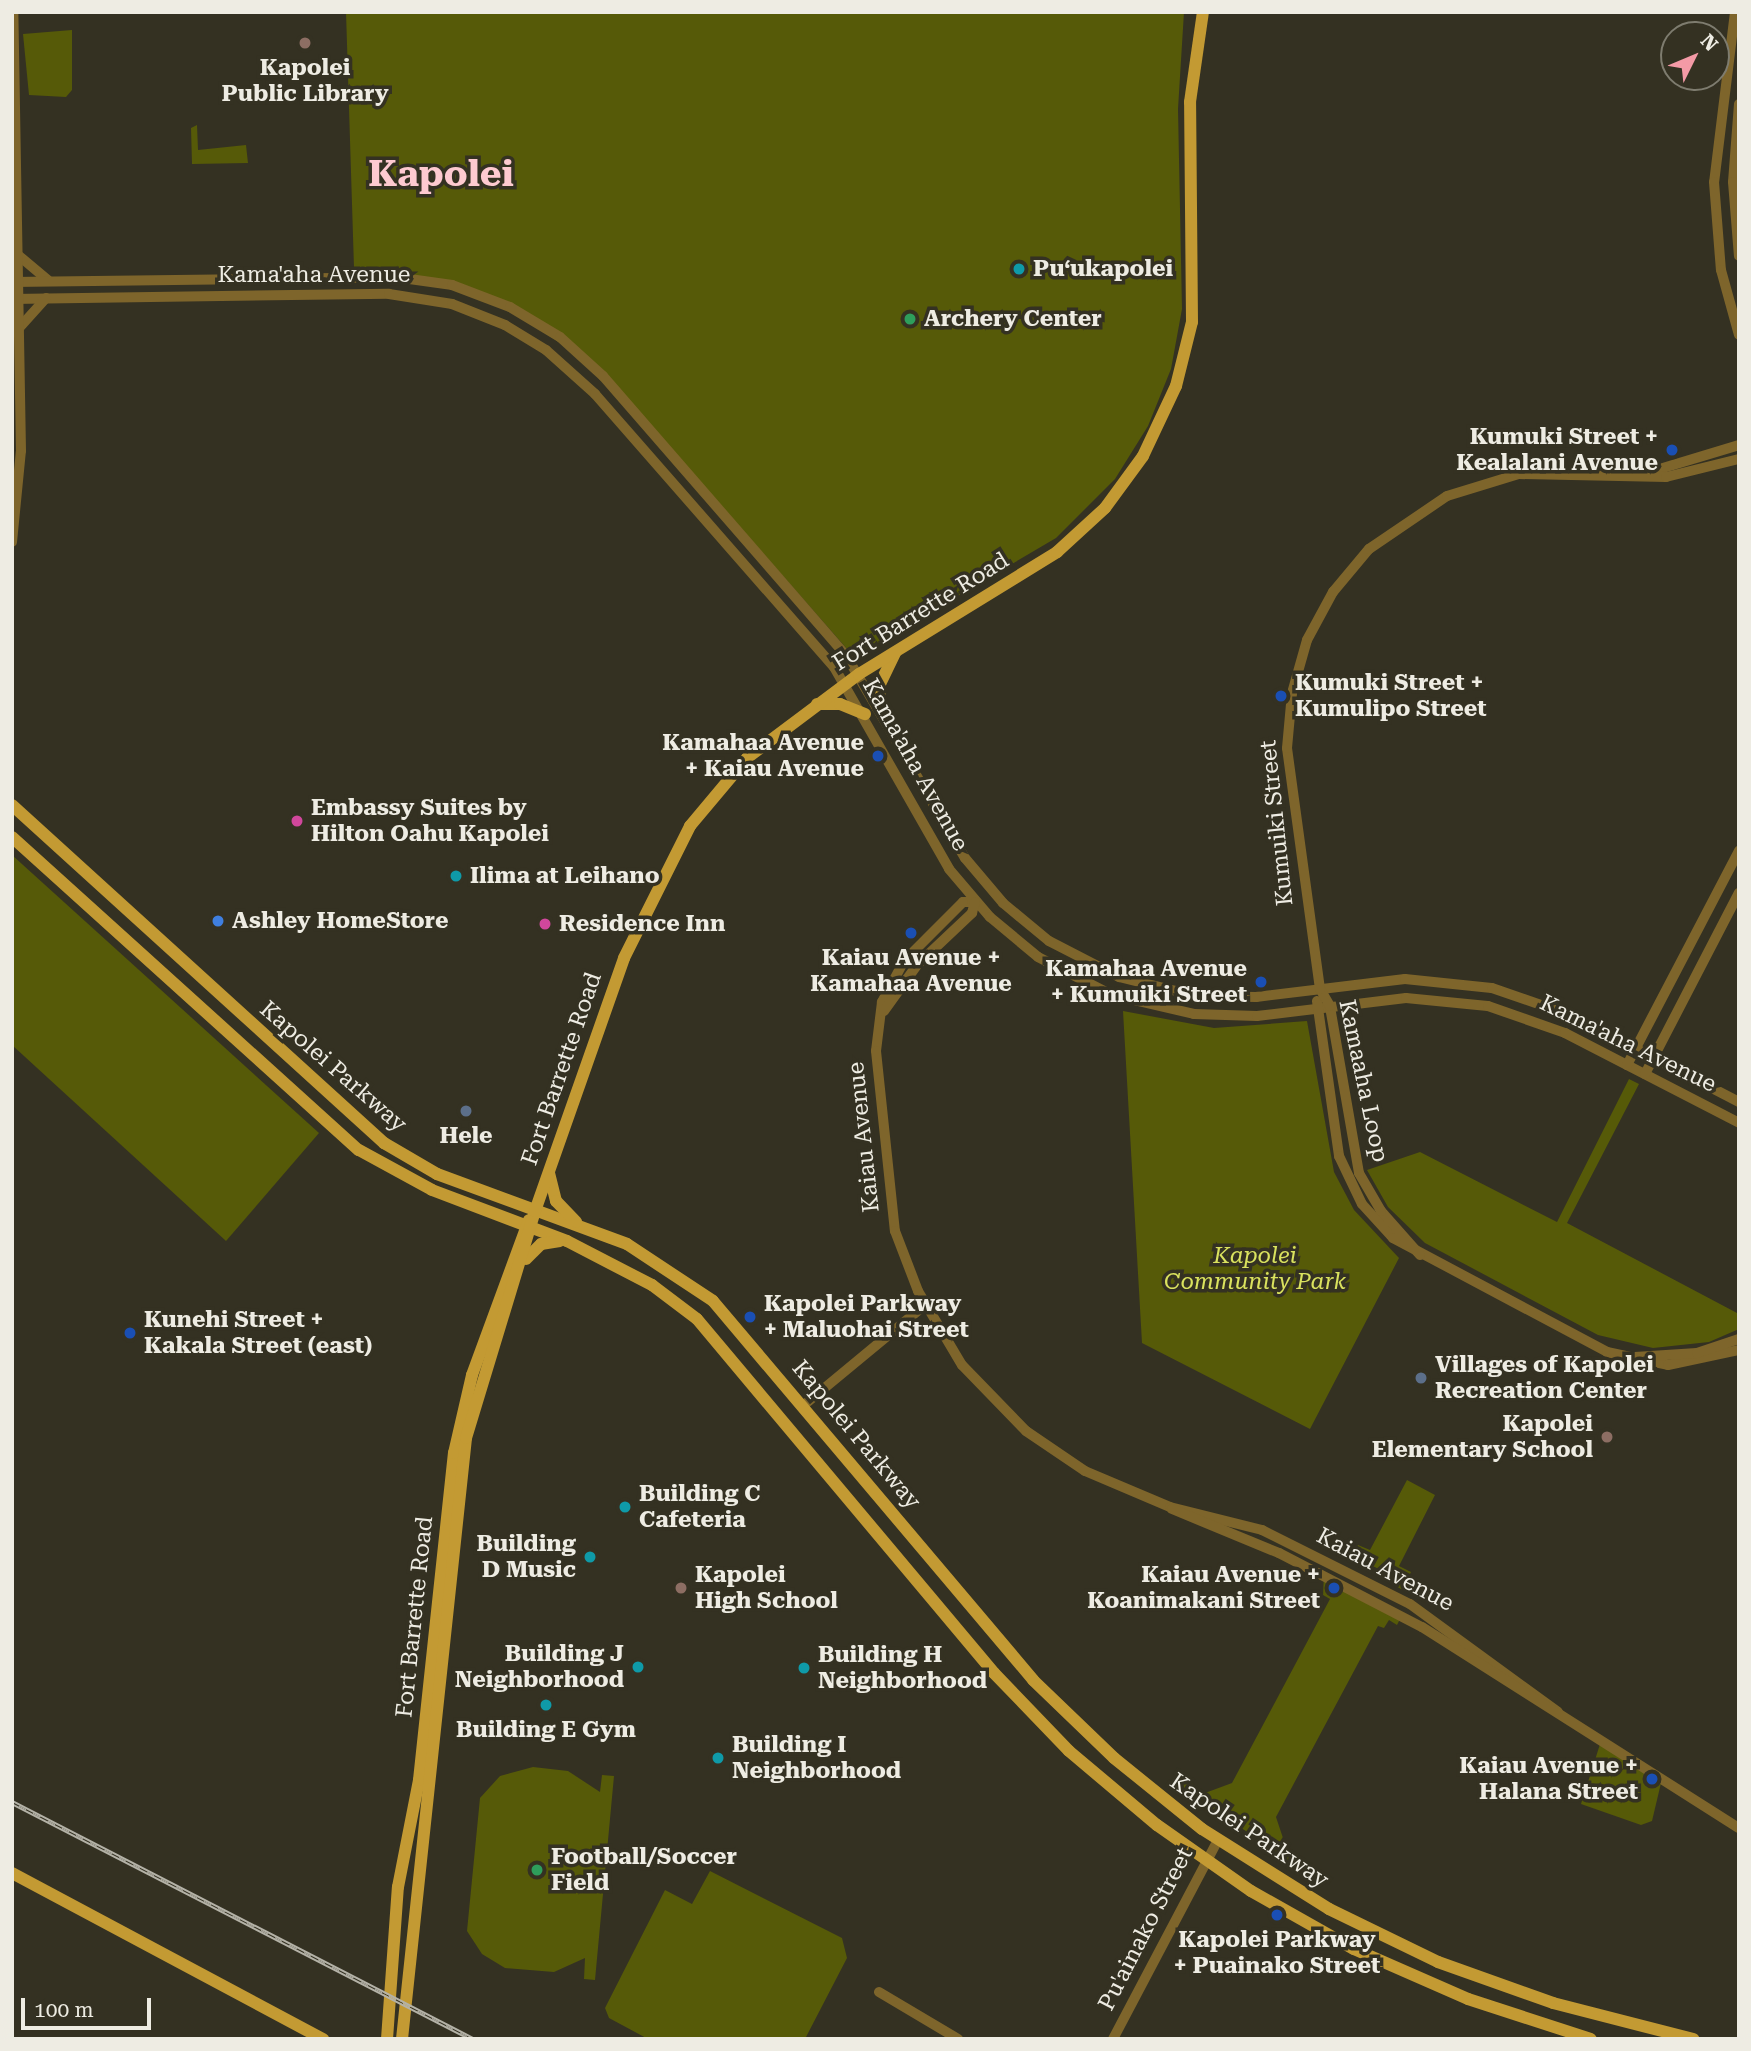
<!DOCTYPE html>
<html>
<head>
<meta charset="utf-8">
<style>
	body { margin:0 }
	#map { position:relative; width:1751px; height:2051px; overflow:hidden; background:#343122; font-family:"Roboto Serif",serif }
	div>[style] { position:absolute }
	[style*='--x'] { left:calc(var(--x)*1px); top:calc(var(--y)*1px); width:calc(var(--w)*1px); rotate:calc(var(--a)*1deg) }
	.green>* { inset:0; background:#565a08 }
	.minor>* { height:10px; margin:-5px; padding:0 5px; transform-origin:5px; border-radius:5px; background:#7e652b }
	.major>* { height:12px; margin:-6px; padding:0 6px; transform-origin:6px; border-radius:6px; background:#c39a33 }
	.rail>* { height:5px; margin-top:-2.5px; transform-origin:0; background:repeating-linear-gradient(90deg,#343122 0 8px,#b4b2a7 0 16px); box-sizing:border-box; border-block:2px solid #b4b2a7 }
	.dots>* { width:19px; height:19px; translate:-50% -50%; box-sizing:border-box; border:4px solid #343122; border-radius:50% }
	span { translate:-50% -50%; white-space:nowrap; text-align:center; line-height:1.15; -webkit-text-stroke:7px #343122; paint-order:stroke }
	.poi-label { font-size:23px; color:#eeece3; font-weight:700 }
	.left { translate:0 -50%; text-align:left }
	.right { translate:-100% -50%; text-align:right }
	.street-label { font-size:23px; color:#eeece3 }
	.park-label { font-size:23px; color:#dae25e; font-style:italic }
	.town-label { font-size:37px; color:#fecad0; font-weight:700 }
	.frame { position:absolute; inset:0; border:14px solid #eeece3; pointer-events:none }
	.north { position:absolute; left:1660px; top:21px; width:70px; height:70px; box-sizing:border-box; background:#343122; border:2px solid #7e7c6f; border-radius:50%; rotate:47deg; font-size:19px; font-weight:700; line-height:28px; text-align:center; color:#eeece3 }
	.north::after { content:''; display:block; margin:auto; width:24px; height:32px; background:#f49aa6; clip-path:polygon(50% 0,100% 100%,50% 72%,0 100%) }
	.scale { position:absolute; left:21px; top:1998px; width:130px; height:32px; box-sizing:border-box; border:4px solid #eeece3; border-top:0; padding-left:9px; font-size:21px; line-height:24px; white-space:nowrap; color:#eeece3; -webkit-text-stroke:5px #343122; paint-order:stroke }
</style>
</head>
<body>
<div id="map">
	<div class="green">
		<div style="clip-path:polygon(346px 12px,1184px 12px,1178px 109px,1182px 309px,1171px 369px,1148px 426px,1115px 479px,1056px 538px,868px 649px,848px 650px,605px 373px,489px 296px,354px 268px)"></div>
		<div style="clip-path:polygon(72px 30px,72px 90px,66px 97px,29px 95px,23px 34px)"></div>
		<div style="clip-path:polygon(197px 125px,198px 150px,246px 145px,248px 163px,192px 164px,191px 128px)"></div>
		<div style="clip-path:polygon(12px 855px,319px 1133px,226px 1241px,12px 1045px)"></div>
		<div style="clip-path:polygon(1123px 1011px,1214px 1028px,1307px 1021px,1334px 1172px,1354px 1210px,1399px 1258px,1310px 1429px,1142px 1343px)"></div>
		<div style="clip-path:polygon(1629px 1079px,1639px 1084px,1567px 1223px,1737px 1313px,1739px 1329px,1709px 1342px,1653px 1348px,1598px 1335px,1425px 1243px,1388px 1207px,1367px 1170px,1420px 1152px,1557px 1222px)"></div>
		<div style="clip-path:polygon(1407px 1480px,1435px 1495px,1399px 1566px,1411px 1572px,1403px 1590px,1337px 1555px,1341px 1547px,1353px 1554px,1358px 1545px,1370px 1550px)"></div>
		<div style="clip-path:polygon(1324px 1574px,1402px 1615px,1397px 1625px,1389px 1620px,1384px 1628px,1378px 1626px,1276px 1817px,1287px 1850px,1312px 1865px,1308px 1874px,1173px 1781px,1179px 1773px,1205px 1793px,1232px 1783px,1330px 1599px,1323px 1595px)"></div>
		<div style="clip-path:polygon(1601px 1741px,1661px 1783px,1652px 1821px,1641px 1825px,1581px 1804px)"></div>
		<div style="clip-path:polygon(533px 1767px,568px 1771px,600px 1792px,602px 1775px,614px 1776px,595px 1980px,584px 1979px,585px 1958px,554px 1972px,505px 1968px,482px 1954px,467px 1931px,480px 1798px,500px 1776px)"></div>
		<div style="clip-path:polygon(710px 1871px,842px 1938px,847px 1958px,805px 2039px,648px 2039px,609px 2018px,605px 2008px,665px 1890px,692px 1904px)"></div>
	</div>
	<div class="minor">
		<div style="--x:1735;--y:12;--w:171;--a:97"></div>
		<div style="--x:1714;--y:182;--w:88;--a:85.5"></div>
		<div style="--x:1721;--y:270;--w:67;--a:74.5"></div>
		<div style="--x:1739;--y:104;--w:78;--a:94.4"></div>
		<div style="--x:1733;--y:182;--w:74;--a:85.4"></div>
		<div style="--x:18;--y:255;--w:39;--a:40"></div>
		<div style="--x:12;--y:282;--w:383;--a:-0.7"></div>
		<div style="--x:395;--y:277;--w:58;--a:8"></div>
		<div style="--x:452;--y:285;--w:62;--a:20.8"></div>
		<div style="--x:510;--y:307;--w:58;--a:31"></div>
		<div style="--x:560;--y:337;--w:58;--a:42.2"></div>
		<div style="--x:603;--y:376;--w:372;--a:49"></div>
		<div style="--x:847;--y:657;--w:233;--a:59.6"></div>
		<div style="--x:965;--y:858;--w:59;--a:49.8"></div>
		<div style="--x:1003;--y:903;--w:60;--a:39.6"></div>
		<div style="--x:1049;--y:941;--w:79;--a:27.2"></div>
		<div style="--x:1119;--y:977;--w:79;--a:13.9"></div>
		<div style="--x:1196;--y:996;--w:60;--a:1"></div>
		<div style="--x:1256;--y:997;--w:150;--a:-6.9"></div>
		<div style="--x:1405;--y:979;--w:87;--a:5.9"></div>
		<div style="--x:1492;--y:988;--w:86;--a:19.1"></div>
		<div style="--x:1573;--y:1016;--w:187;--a:27.4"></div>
		<div style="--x:12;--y:299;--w:377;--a:-0.8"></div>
		<div style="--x:389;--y:294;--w:64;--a:9"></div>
		<div style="--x:452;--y:304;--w:57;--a:21.6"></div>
		<div style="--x:505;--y:325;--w:48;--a:31.4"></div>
		<div style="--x:546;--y:350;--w:66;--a:41.9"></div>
		<div style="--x:595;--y:394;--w:363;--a:48.8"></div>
		<div style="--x:834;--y:667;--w:232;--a:60.3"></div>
		<div style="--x:949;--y:869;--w:63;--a:49.5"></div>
		<div style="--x:990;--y:917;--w:62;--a:39.8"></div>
		<div style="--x:1038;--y:957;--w:83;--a:27.2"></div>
		<div style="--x:1112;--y:995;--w:84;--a:13"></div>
		<div style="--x:1194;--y:1014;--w:63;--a:1.8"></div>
		<div style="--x:1257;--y:1016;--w:150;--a:-6.9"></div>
		<div style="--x:1406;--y:998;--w:82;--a:5.6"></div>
		<div style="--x:1488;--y:1006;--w:82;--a:19.3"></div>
		<div style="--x:1565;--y:1033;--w:196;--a:27.3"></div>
		<div style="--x:20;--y:327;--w:39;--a:-48"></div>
		<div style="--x:1643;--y:474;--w:100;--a:-16.8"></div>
		<div style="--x:12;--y:542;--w:91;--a:-84.4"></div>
		<div style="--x:21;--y:451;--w:439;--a:-91"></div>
		<div style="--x:975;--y:902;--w:12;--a:180"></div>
		<div style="--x:963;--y:902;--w:83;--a:135"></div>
		<div style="--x:904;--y:961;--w:47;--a:118.2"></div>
		<div style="--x:882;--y:1002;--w:49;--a:97"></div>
		<div style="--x:876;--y:1051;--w:181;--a:84"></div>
		<div style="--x:895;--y:1231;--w:64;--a:69"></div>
		<div style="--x:918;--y:1291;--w:86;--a:59.3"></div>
		<div style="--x:962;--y:1365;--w:92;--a:45.9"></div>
		<div style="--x:1026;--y:1431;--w:71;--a:34.1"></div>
		<div style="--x:1085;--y:1471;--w:92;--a:23"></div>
		<div style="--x:1170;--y:1507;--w:95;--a:14"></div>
		<div style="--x:1262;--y:1530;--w:165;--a:26.6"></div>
		<div style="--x:1410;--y:1604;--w:183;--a:36.1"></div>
		<div style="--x:1317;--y:1001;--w:157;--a:81.9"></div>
		<div style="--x:1339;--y:1156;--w:53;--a:64.4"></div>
		<div style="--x:1362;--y:1204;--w:46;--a:47.6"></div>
		<div style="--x:1393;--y:1238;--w:242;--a:28"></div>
		<div style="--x:1607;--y:1352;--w:62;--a:12"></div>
		<div style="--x:1668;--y:1365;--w:73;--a:-11.9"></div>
		<div style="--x:884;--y:1011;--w:57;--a:-54.3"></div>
		<div style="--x:917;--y:965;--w:76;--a:-43.4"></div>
		<div style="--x:972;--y:913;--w:11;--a:-75"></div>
		<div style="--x:1627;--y:1065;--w:242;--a:-62.4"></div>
		<div style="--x:1645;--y:1074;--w:204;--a:-62.6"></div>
		<div style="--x:1420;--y:1255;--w:59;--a:-131.6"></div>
		<div style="--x:1381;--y:1211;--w:44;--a:-120.1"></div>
		<div style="--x:1359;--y:1173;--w:169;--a:-99.9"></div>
		<div style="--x:1330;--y:1006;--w:20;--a:-120"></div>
		<div style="--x:1320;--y:989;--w:243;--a:-97.8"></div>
		<div style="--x:1287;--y:748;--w:55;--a:-84.8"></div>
		<div style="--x:1292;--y:693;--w:55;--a:-74.2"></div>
		<div style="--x:1307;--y:640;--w:55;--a:-61.6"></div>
		<div style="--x:1333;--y:592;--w:56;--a:-50.1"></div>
		<div style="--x:1369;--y:549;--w:94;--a:-34.2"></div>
		<div style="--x:1447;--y:496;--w:75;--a:-17"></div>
		<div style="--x:1519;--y:474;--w:147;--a:1.2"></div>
		<div style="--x:1666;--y:477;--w:75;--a:-13.9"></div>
		<div style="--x:1635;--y:1357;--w:62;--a:-3.7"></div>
		<div style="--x:1697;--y:1353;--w:44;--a:-18.4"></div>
		<div style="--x:804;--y:1405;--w:157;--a:-39.6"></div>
		<div style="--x:1172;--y:1509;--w:116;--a:22.4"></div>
		<div style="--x:1279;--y:1553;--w:161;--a:27.4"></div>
		<div style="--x:1422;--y:1627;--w:375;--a:32.4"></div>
		<div style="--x:879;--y:1992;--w:92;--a:30.7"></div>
		<div style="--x:1113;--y:2039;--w:225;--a:-62.2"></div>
	</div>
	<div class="major">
		<div style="--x:817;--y:704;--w:23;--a:0"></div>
		<div style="--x:840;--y:704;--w:27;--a:22"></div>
		<div style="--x:880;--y:705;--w:19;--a:-93"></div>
		<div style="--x:879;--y:686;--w:37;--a:-64"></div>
		<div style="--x:12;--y:805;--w:503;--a:42.26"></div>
		<div style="--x:384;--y:1143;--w:61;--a:30.3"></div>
		<div style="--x:437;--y:1174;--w:202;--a:20.2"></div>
		<div style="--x:627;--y:1244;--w:103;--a:33.5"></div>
		<div style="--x:713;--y:1301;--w:496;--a:49.8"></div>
		<div style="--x:1033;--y:1680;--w:112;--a:43.9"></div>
		<div style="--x:1114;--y:1758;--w:113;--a:38.9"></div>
		<div style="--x:1202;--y:1829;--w:150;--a:32.2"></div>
		<div style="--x:1329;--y:1909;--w:121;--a:25.9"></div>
		<div style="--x:1438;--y:1962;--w:122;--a:19.6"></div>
		<div style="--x:1553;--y:2003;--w:145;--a:14.4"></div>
		<div style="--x:12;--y:837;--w:467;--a:42.1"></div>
		<div style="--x:359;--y:1150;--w:83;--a:28.7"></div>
		<div style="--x:432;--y:1190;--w:144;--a:20.7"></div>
		<div style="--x:567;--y:1241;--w:96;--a:27.4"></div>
		<div style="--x:652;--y:1285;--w:56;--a:37.1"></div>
		<div style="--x:697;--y:1319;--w:462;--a:50"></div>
		<div style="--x:994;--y:1673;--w:108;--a:46.1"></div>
		<div style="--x:1069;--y:1751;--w:115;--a:40.1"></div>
		<div style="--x:1157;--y:1825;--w:115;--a:35.1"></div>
		<div style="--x:1251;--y:1891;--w:118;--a:29.4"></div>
		<div style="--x:1354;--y:1949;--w:124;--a:23.7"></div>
		<div style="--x:1468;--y:1999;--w:129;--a:18"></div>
		<div style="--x:549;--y:1173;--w:29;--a:76"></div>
		<div style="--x:556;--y:1201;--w:29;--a:46"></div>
		<div style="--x:526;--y:1259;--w:21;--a:-45"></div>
		<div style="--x:541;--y:1244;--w:19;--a:-9"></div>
		<div style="--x:12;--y:1873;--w:353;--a:28.1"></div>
		<div style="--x:387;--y:2039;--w:152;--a:-85.9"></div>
		<div style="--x:398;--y:1887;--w:109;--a:-78.9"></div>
		<div style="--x:419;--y:1780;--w:329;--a:-83.9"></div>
		<div style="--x:454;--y:1453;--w:80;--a:-77"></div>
		<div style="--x:472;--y:1375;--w:165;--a:-69.8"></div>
		<div style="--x:402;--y:2039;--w:604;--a:-83.92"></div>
		<div style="--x:466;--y:1438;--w:237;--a:-73.1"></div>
		<div style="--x:535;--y:1211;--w:268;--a:-70.6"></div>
		<div style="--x:624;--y:958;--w:148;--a:-63.4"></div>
		<div style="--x:690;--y:826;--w:89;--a:-50"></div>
		<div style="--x:747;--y:758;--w:140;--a:-36.9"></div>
		<div style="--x:859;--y:674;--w:233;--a:-31.6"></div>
		<div style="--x:1057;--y:552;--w:65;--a:-42.5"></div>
		<div style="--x:1105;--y:508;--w:64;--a:-53.8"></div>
		<div style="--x:1143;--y:456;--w:77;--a:-64.8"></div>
		<div style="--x:1176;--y:386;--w:66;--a:-76"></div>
		<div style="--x:1192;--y:322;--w:220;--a:-90.5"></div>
		<div style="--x:1190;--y:102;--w:91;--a:-81.8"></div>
	</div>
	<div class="rail">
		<div style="--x:12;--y:1802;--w:518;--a:27.21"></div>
	</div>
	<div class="dots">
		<div style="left:305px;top:43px;background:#8d6e63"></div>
		<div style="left:1019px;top:269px;background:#0f9aa8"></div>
		<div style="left:910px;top:319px;background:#2e9e5b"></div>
		<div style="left:1672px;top:450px;background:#1a4fb4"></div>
		<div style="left:1281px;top:696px;background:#1a4fb4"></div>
		<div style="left:878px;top:756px;background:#1a4fb4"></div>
		<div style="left:297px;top:821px;background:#d1479c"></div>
		<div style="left:456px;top:876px;background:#0f9aa8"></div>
		<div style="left:218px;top:921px;background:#3f7fe0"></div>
		<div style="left:545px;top:924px;background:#d1479c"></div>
		<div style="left:911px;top:933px;background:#1a4fb4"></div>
		<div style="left:1261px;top:982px;background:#1a4fb4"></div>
		<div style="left:466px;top:1111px;background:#5c6f8a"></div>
		<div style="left:750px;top:1317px;background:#1a4fb4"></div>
		<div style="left:130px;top:1333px;background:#1a4fb4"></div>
		<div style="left:1421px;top:1378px;background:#5c6f8a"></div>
		<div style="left:1607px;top:1437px;background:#8d6e63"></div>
		<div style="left:625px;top:1507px;background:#0f9aa8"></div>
		<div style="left:590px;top:1557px;background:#0f9aa8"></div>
		<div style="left:681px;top:1588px;background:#8d6e63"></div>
		<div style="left:1334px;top:1588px;background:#1a4fb4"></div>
		<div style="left:638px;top:1667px;background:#0f9aa8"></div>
		<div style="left:804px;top:1668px;background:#0f9aa8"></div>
		<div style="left:546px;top:1705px;background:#0f9aa8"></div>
		<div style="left:718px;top:1758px;background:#0f9aa8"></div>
		<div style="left:1652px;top:1779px;background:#1a4fb4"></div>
		<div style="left:537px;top:1870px;background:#2e9e5b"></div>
		<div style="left:1277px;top:1915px;background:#1a4fb4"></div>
	</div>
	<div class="poi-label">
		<span style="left:305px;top:81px">Kapolei<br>Public Library</span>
		<span class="left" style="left:1033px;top:269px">Puʻukapolei</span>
		<span class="left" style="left:924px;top:319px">Archery Center</span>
		<span class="right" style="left:1658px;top:450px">Kumuki Street +<br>Kealalani Avenue</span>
		<span class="left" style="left:1295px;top:696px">Kumuki Street +<br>Kumulipo Street</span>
		<span class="right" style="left:864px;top:756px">Kamahaa Avenue<br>+ Kaiau Avenue</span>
		<span class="left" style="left:311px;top:821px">Embassy Suites by<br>Hilton Oahu Kapolei</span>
		<span class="left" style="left:470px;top:876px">Ilima at Leihano</span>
		<span class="left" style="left:232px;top:921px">Ashley HomeStore</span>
		<span class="left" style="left:559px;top:924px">Residence Inn</span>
		<span style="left:911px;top:971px">Kaiau Avenue +<br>Kamahaa Avenue</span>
		<span class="right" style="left:1247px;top:982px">Kamahaa Avenue<br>+ Kumuiki Street</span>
		<span style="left:466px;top:1136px">Hele</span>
		<span class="left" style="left:764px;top:1317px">Kapolei Parkway<br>+ Maluohai Street</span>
		<span class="left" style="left:144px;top:1333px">Kunehi Street +<br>Kakala Street (east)</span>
		<span class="left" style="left:1435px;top:1378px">Villages of Kapolei<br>Recreation Center</span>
		<span class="right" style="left:1593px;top:1437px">Kapolei<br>Elementary School</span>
		<span class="left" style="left:639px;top:1507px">Building C<br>Cafeteria</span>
		<span class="right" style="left:576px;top:1557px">Building<br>D Music</span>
		<span class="left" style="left:695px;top:1588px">Kapolei<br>High School</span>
		<span class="right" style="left:1320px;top:1588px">Kaiau Avenue +<br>Koanimakani Street</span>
		<span class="right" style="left:624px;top:1667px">Building J<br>Neighborhood</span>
		<span class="left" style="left:818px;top:1668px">Building H<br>Neighborhood</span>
		<span style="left:546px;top:1730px">Building E Gym</span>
		<span class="left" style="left:732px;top:1758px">Building I<br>Neighborhood</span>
		<span class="right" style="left:1638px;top:1779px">Kaiau Avenue +<br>Halana Street</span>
		<span class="left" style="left:551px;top:1870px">Football/Soccer<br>Field</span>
		<span style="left:1277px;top:1953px">Kapolei Parkway<br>+ Puainako Street</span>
	</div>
	<div class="street-label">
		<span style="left:314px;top:275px">Kama'aha Avenue</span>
		<span style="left:921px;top:612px;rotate:-32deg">Fort Barrette Road</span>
		<span style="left:915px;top:765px;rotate:61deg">Kama'aha Avenue</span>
		<span style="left:1277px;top:823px;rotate:-96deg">Kumuiki Street</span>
		<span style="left:1628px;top:1044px;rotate:26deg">Kama'aha Avenue</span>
		<span style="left:333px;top:1067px;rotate:41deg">Kapolei Parkway</span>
		<span style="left:562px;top:1069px;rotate:-71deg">Fort Barrette Road</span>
		<span style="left:1363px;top:1081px;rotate:78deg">Kamaaha Loop</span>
		<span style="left:864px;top:1137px;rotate:-96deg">Kaiau Avenue</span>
		<span style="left:856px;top:1435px;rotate:50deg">Kapolei Parkway</span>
		<span style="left:1385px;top:1570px;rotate:28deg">Kaiau Avenue</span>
		<span style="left:415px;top:1617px;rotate:-84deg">Fort Barrette Road</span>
		<span style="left:1249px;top:1831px;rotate:34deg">Kapolei Parkway</span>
		<span style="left:1146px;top:1929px;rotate:-63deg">Pu'ainako Street</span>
	</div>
	<div class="park-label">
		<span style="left:1255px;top:1269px">Kapolei<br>Community Park</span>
	</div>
	<div class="town-label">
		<span style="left:441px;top:174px">Kapolei</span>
	</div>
	<div class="frame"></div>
	<div class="north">N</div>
	<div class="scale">100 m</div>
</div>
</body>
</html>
